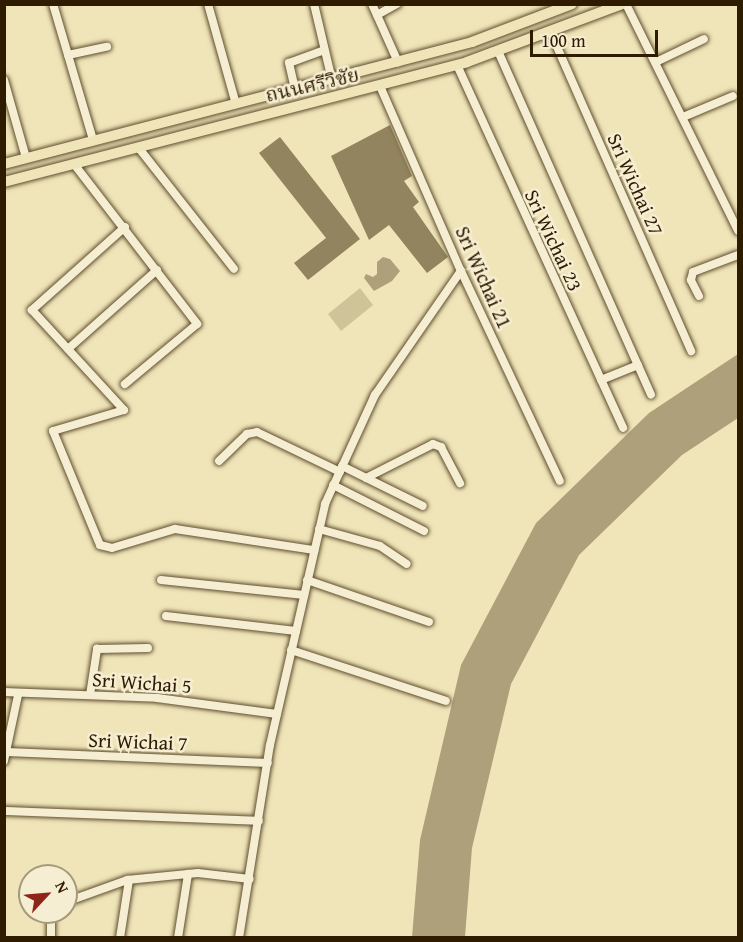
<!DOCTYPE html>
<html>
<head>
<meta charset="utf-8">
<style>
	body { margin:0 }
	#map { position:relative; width:743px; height:942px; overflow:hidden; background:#f0e5b9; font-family:"Gentium Book Plus","Noto Serif Thai",serif }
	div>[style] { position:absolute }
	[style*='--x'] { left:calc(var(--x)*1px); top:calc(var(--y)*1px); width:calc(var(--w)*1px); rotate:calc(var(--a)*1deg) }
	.green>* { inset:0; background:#cfc39a }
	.water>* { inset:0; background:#aea07a }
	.building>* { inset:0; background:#938460 }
	.roads { filter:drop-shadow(0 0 2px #5f4e2e) drop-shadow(0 0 2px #5f4e2e) }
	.minor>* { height:8px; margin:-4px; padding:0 4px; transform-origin:4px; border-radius:4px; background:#f5eed2 }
	.major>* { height:10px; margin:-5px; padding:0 5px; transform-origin:5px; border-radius:5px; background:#f0e5b9 }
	span { translate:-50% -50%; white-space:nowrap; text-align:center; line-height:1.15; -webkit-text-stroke:5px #f5eed2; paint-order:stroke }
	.street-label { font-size:20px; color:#2f1b00 }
	.frame { position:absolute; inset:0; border:6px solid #2f1b00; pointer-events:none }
	.north { position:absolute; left:18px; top:864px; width:60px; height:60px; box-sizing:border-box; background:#f5eed2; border:2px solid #a69a7e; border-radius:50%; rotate:64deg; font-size:16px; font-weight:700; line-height:24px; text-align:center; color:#2f1b00 }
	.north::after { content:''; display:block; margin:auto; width:21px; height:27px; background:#8f2418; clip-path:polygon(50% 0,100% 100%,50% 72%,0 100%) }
	.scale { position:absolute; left:530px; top:30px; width:128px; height:27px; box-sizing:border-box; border:3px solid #2f1b00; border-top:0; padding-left:8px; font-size:18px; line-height:21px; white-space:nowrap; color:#2f1b00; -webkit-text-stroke:4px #f5eed2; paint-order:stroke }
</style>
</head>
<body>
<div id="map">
	<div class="green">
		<div style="clip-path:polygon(360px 288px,373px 305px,341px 331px,328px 314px)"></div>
	</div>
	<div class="water">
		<div style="clip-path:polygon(383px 257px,390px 259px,400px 271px,392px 281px,374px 291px,364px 278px,366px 274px,373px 277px,377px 274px,377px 262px)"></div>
		<div style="clip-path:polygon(738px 354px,738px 418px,682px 455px,579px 555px,511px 684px,472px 848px,465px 937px,412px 937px,420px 840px,461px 665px,536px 523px,649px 413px)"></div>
	</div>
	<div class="building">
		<div style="clip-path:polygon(390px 125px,412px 176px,404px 181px,419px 202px,413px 207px,448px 257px,427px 273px,389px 225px,369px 240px,331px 156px)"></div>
		<div style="clip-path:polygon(280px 137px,360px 239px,308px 280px,294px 263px,326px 238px,259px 153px)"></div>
	</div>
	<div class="roads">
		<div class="minor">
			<div style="--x:53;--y:4;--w:142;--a:73.6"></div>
			<div style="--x:208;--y:4;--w:104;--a:74.4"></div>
			<div style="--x:314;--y:4;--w:78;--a:76.7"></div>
			<div style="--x:372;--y:4;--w:64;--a:65.9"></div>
			<div style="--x:626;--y:4;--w:253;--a:63.7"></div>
			<div style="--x:377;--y:15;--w:23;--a:-29"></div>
			<div style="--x:550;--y:31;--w:350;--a:66.2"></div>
			<div style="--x:498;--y:51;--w:376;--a:66"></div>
			<div style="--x:68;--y:55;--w:40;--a:-12"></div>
			<div style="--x:656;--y:62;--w:53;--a:-25.6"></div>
			<div style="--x:457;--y:65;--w:399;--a:65.4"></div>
			<div style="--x:4;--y:80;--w:81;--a:74.2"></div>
			<div style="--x:380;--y:86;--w:202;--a:66.4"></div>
			<div style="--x:461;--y:271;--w:232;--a:64.8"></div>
			<div style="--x:295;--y:89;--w:27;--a:-103"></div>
			<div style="--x:289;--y:63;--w:37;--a:-20"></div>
			<div style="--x:683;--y:117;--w:54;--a:-22.8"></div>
			<div style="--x:138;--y:147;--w:155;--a:51.8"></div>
			<div style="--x:74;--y:164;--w:202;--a:52.4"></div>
			<div style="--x:197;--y:324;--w:94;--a:140.2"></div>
			<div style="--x:125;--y:227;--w:125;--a:138.3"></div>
			<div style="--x:32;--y:310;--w:136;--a:47.4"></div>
			<div style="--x:124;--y:410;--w:74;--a:163.5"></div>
			<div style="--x:53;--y:431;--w:123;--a:67.6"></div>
			<div style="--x:100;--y:545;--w:12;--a:14"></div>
			<div style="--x:112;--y:548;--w:66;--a:-16.8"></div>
			<div style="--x:175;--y:529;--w:141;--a:8.6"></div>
			<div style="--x:699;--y:296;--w:18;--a:-117"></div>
			<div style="--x:691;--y:280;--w:8;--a:-76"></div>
			<div style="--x:693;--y:272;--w:48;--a:-20.7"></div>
			<div style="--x:68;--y:349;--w:119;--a:-41.6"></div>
			<div style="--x:601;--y:380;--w:40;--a:-22"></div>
			<div style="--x:219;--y:461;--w:39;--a:-44"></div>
			<div style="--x:247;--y:434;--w:10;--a:-11"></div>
			<div style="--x:257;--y:432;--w:92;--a:25.7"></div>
			<div style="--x:342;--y:466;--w:90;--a:26.3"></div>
			<div style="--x:366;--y:478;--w:75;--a:-26.9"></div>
			<div style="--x:433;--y:444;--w:9;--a:21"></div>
			<div style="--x:441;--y:447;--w:41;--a:62.2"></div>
			<div style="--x:333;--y:485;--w:102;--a:26.8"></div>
			<div style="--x:319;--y:529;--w:63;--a:15.6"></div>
			<div style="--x:380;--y:546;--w:32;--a:34"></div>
			<div style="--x:161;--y:580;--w:144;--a:6"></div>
			<div style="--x:307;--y:580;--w:129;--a:19"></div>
			<div style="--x:166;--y:616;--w:131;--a:6.6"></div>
			<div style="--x:291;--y:650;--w:163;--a:18.2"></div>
			<div style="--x:4;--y:692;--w:153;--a:2.2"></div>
			<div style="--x:157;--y:698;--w:121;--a:7.6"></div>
			<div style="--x:90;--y:695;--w:47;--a:-81.3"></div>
			<div style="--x:97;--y:649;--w:51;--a:-1.1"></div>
			<div style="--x:7;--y:752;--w:261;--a:2.4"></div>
			<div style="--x:4;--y:761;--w:67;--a:-78"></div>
			<div style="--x:4;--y:811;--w:255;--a:2.2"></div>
			<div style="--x:66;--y:902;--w:65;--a:-19.8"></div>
			<div style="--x:127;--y:880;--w:71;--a:-5.6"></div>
			<div style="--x:198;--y:873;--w:52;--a:6.6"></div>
			<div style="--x:51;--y:912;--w:26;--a:90"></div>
			<div style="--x:120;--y:938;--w:59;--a:-81.2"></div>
			<div style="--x:178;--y:938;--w:65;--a:-81.1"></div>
			<div style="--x:239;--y:938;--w:195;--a:-80.9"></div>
			<div style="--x:270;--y:745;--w:247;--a:-77.1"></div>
			<div style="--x:325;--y:504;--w:120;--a:-65.4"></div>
			<div style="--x:375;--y:395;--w:151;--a:-55.3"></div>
		</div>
		<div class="major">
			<div style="--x:4;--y:164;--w:484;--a:-14.6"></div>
			<div style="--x:472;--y:42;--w:107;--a:-20.8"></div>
			<div style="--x:4;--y:182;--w:478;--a:-14.5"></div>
			<div style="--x:467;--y:62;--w:165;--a:-20.5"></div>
		</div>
	</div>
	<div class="street-label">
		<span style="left:312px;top:84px;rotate:-13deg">ถนนศรีวิชัย</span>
		<span style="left:636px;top:184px;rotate:66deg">Sri Wichai 27</span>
		<span style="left:554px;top:240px;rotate:65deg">Sri Wichai 23</span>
		<span style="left:484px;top:277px;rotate:66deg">Sri Wichai 21</span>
		<span style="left:142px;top:682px;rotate:4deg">Sri Wichai 5</span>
		<span style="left:138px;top:741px;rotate:2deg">Sri Wichai 7</span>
	</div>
	<div class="frame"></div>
	<div class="north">N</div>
	<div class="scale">100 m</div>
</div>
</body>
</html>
